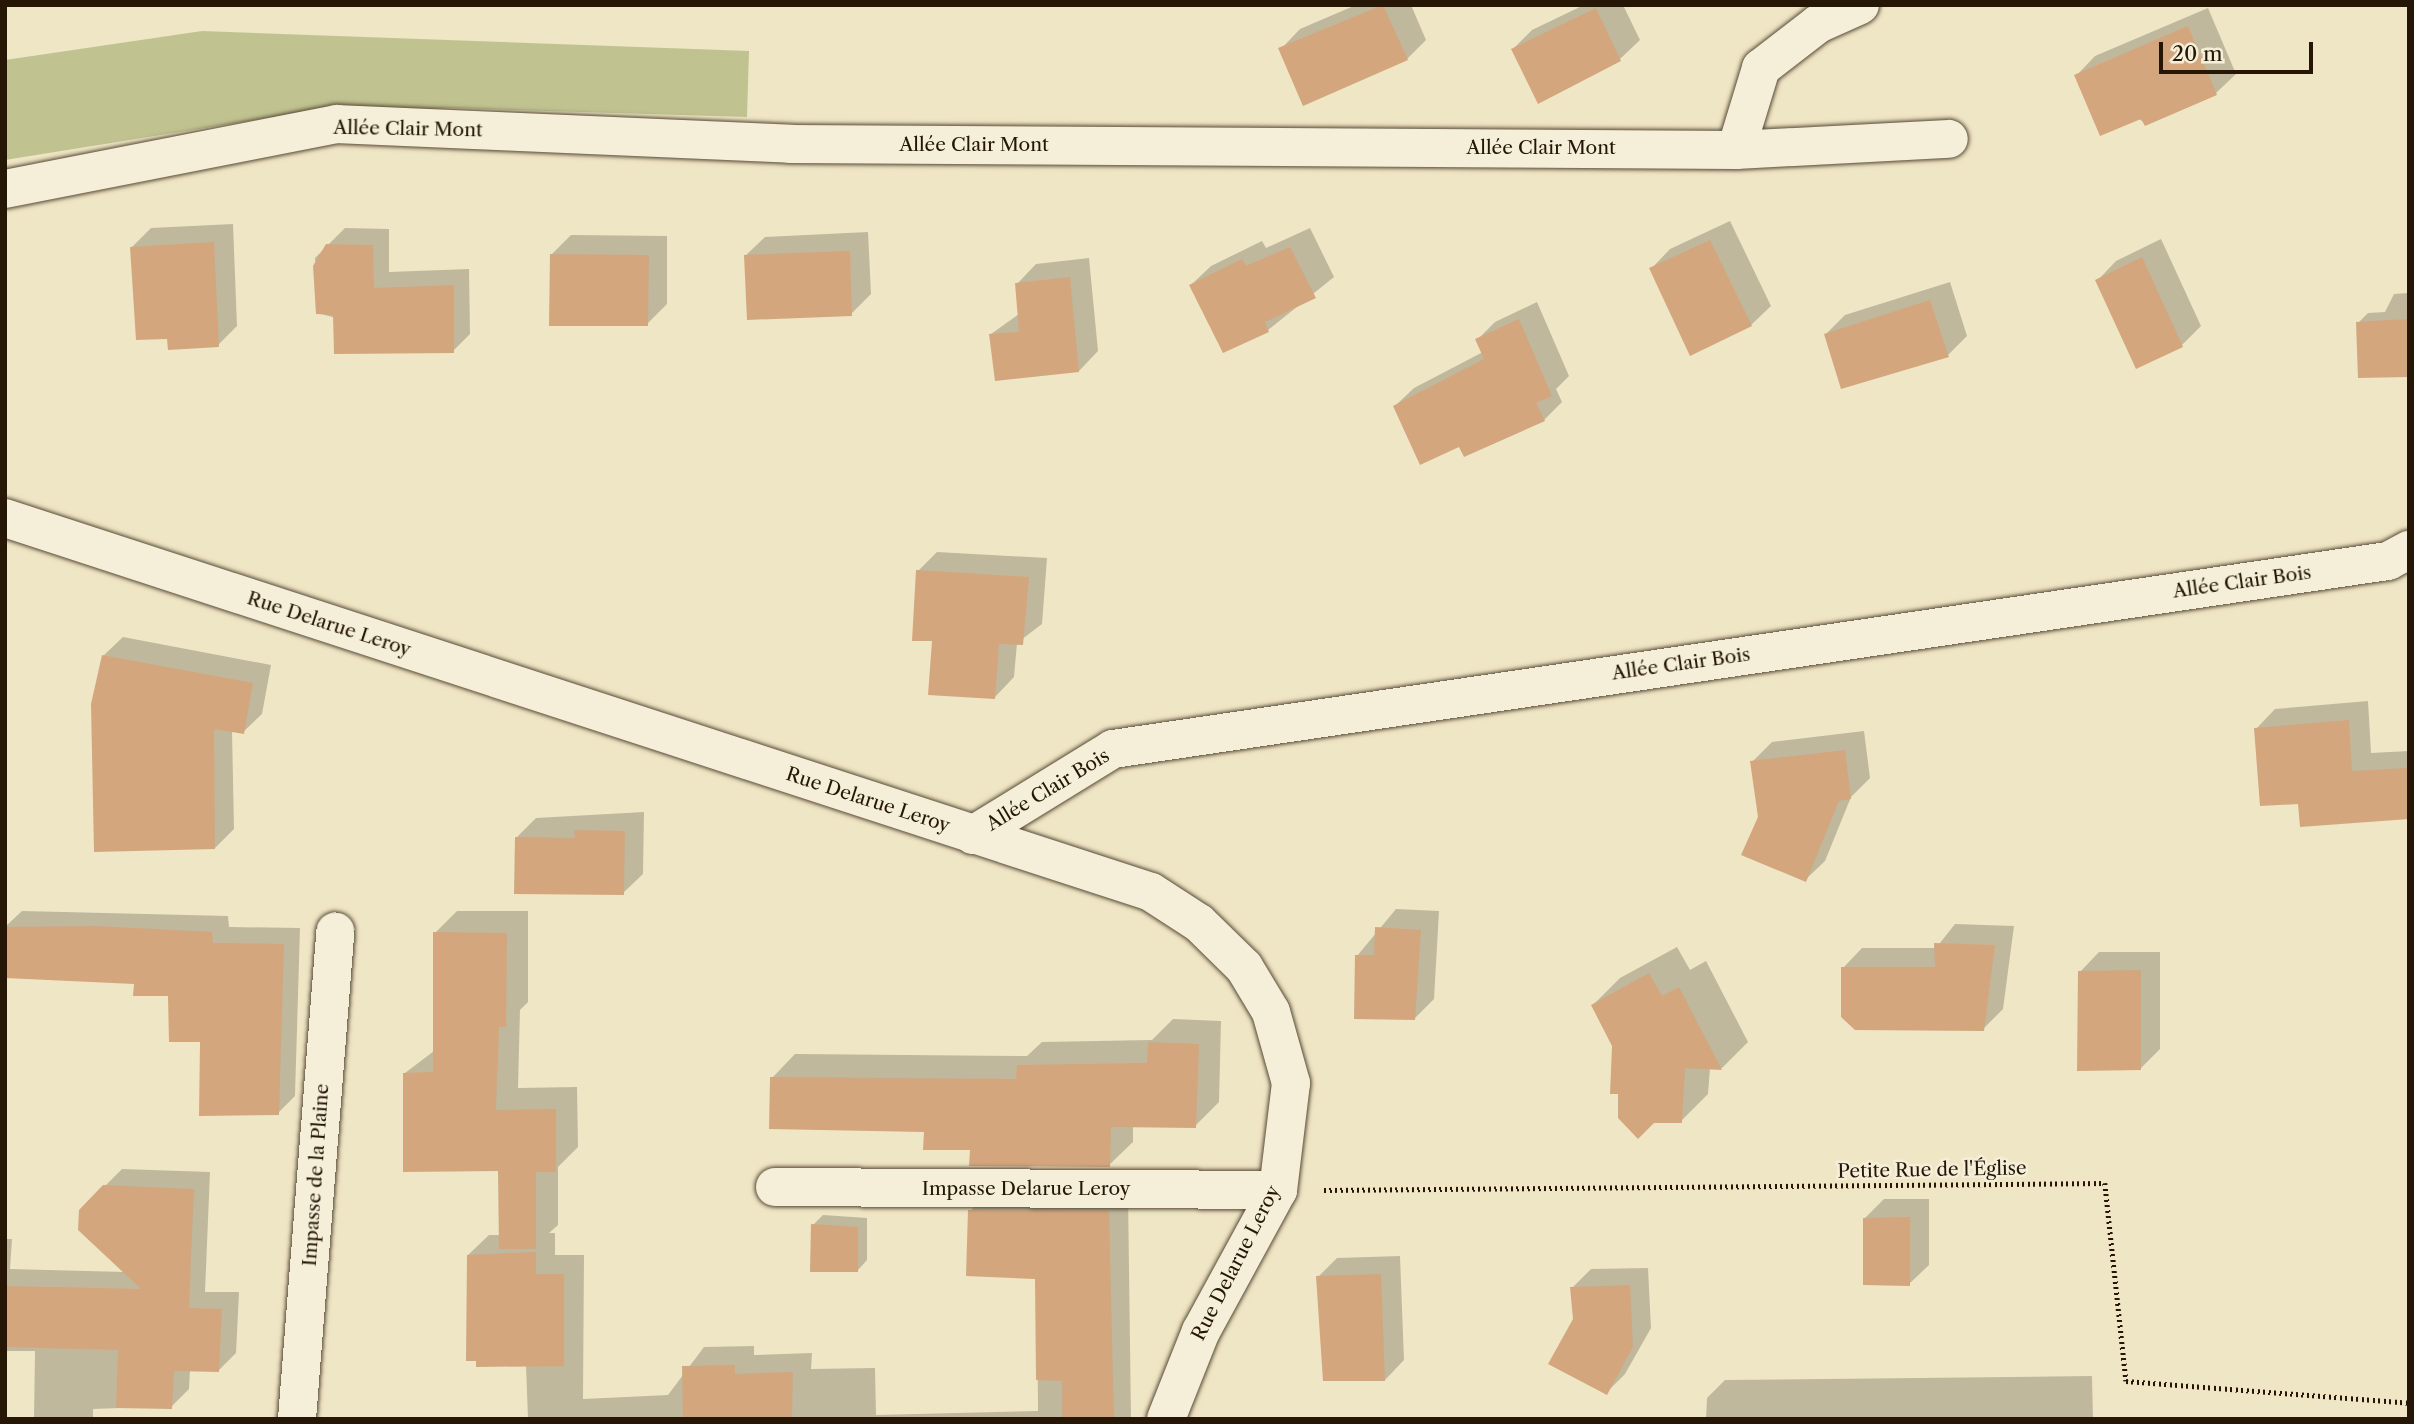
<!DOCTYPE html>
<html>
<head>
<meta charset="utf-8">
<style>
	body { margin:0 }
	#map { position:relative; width:2414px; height:1424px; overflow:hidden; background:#efe6c5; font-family:"Libre Caslon Text",serif }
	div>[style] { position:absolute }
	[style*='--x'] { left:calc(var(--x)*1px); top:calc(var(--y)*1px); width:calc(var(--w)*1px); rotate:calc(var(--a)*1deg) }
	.green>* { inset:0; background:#c0c390 }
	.shadow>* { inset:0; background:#0003 }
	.building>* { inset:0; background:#d4a67d }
	.path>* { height:4.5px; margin-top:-2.25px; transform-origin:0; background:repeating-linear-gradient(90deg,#251606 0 2px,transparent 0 5.5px) }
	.roads { filter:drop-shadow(0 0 2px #584a36) drop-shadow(0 0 2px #584a36) }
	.minor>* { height:38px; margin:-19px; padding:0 19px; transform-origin:19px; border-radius:19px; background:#f5efd9 }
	span { translate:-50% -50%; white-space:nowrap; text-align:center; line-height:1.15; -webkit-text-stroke:5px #f5efd9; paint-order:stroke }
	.street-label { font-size:19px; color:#251606 }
	.frame { position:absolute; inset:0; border:7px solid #251606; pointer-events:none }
	.scale { position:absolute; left:2159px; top:42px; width:154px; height:32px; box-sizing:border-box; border:4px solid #251606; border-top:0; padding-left:9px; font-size:21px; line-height:24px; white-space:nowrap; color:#251606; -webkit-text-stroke:5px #f5efd9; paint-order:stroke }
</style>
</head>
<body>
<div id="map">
	<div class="green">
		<div style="clip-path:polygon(202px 31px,749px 51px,747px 117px,453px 108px,292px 114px,5px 160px,5px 60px)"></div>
	</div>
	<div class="shadow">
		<div style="clip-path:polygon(1356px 5px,1411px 5px,1426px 40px,1407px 59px,1281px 49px,1300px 29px)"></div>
		<div style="clip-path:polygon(1584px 5px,1623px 5px,1640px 40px,1620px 59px,1513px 49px,1532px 30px)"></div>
		<div style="clip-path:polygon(2208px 8px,2236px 74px,2216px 93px,2145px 123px,2076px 76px,2095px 56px)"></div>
		<div style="clip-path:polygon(1730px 221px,1771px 306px,1751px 325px,1651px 269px,1670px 249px)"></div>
		<div style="clip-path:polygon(233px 224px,237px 326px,218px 345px,169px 337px,132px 247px,151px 228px)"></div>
		<div style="clip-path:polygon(345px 228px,389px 229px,389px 272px,469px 269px,470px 334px,453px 351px,318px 313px,315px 258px)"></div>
		<div style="clip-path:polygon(1310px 228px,1334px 277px,1268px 330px,1191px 285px,1211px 266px,1262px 241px,1266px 248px)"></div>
		<div style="clip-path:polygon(868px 232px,871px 294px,851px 314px,745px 256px,765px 237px)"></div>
		<div style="clip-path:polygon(571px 235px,667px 236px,667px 304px,647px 324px,551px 255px)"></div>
		<div style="clip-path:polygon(2161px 239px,2201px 326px,2182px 345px,2097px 281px,2116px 261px)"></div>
		<div style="clip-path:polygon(1089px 258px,1098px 351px,1079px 371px,991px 334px,1019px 314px,1017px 284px,1036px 264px)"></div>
		<div style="clip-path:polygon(1950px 282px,1967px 336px,1948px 355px,1826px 334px,1845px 315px)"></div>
		<div style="clip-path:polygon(2409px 293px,2409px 375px,2358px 323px,2368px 313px,2385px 312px,2394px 294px)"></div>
		<div style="clip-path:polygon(1537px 302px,1569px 376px,1556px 389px,1562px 402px,1544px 420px,1460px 445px,1395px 406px,1414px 388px,1483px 352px,1477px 340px,1495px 322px)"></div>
		<div style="clip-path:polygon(937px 552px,1047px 558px,1042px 624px,1017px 643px,1014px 677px,995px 697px,934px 639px,918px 571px)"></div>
		<div style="clip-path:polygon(123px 637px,271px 665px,262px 714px,243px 732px,232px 730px,234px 829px,215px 848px,104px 655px)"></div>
		<div style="clip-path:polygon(2368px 701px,2371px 753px,2409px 751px,2409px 818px,2299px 802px,2256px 729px,2275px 709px)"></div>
		<div style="clip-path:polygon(1864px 731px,1870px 778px,1851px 797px,1825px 861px,1805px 880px,1760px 817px,1752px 762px,1772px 742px)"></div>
		<div style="clip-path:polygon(644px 812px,643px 874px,623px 893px,517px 837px,536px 818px)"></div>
		<div style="clip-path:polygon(1396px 909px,1439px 911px,1434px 999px,1415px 1018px,1357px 956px)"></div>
		<div style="clip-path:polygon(22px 911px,228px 916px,229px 927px,300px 928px,295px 1096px,278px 1113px,202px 1040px,169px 994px,5px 927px)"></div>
		<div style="clip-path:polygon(457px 911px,528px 911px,528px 1002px,520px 1010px,518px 1088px,577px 1087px,578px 1147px,558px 1167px,558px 1225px,549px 1233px,555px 1233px,555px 1255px,584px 1255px,583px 1399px,668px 1395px,704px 1347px,754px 1346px,754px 1355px,812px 1353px,811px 1369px,875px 1368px,876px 1415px,1038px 1411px,1037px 1277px,970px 1211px,990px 1191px,1128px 1192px,1131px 1419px,528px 1419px,526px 1365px,468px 1255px,489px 1235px,501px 1235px,500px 1169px,405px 1073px,434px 1051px,435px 933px)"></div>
		<div style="clip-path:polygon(1955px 924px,2014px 926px,2003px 1009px,1983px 1029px,1843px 968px,1862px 948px,1936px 948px)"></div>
		<div style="clip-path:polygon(1677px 947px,1690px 970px,1706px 961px,1748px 1042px,1722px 1068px,1710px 1068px,1708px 1094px,1681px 1121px,1620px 1092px,1614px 1045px,1593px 1005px,1620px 978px)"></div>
		<div style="clip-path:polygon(2099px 952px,2160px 952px,2160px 1049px,2140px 1069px,2080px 972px)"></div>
		<div style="clip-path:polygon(1173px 1019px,1221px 1021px,1219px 1102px,1195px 1126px,1133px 1125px,1133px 1142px,1109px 1165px,971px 1148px,772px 1078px,795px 1054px,1027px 1056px,1042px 1042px,1152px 1040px)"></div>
		<div style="clip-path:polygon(122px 1169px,210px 1172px,205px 1292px,239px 1292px,236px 1353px,219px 1370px,190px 1369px,189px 1389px,172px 1406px,93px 1409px,93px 1419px,34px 1419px,35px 1351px,5px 1351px,5px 1239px,12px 1239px,10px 1269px,125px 1272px,80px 1211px)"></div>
		<div style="clip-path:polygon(1884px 1199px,1929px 1199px,1929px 1265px,1909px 1284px,1865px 1218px)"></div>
		<div style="clip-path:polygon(823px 1215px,867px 1218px,867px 1260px,858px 1270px,813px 1225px)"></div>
		<div style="clip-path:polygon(1400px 1256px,1404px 1360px,1385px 1380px,1318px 1277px,1337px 1258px)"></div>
		<div style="clip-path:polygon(1648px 1268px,1651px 1328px,1625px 1374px,1606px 1393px,1574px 1320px,1572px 1288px,1591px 1269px)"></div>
		<div style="clip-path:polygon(2092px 1376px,2093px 1419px,1706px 1419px,1707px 1398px,1725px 1380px)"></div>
	</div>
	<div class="building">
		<div style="clip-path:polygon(1383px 5px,1408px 60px,1303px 106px,1278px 48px)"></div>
		<div style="clip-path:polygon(1596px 8px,1621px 61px,1538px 104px,1511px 49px)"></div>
		<div style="clip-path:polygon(2188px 26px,2217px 95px,2145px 126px,2141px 119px,2100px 136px,2074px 75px)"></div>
		<div style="clip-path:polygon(1710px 240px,1752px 326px,1690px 356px,1649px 268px)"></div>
		<div style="clip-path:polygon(214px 242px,219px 347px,168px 350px,167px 339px,136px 340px,130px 247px)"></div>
		<div style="clip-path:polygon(326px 244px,373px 245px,374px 288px,454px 285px,454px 353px,334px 354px,333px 315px,316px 314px,313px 266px)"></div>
		<div style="clip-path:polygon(1290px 247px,1316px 298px,1265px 322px,1269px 332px,1223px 353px,1189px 285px,1242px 259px,1246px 266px)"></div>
		<div style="clip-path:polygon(850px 251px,852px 316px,747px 320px,744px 255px)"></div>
		<div style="clip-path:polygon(550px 254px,649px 255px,648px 326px,549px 326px)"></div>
		<div style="clip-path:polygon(2142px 257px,2183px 347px,2136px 369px,2095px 280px)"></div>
		<div style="clip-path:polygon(1070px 277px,1079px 372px,995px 381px,989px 334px,1019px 332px,1015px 283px)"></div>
		<div style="clip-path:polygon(1930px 300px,1949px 357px,1841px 389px,1824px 334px)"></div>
		<div style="clip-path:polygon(1519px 319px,1552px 396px,1536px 403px,1545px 421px,1464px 457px,1459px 447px,1420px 465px,1393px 406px,1484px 359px,1475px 339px)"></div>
		<div style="clip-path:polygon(2409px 319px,2409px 377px,2358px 378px,2356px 322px)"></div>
		<div style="clip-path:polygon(916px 570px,1029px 577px,1023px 645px,999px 644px,995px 699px,928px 695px,932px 641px,912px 641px)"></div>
		<div style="clip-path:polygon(102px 655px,253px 683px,244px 734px,214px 729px,215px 849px,94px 852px,91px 704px)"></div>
		<div style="clip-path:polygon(2349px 720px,2352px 771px,2409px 768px,2409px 819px,2300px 827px,2298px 804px,2260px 806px,2254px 728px)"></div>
		<div style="clip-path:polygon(1845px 750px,1851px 799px,1839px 801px,1806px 882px,1741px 855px,1758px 817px,1750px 761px)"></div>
		<div style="clip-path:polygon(574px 830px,625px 831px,624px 895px,514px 894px,515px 837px,575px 838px)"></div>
		<div style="clip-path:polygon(96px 926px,212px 932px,213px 943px,284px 944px,279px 1115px,199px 1116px,200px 1042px,169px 1042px,168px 996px,133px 996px,134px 984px,5px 978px,5px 927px)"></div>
		<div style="clip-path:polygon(1375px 927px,1421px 930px,1415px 1020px,1354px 1019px,1355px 955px,1374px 955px)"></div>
		<div style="clip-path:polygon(433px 932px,507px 933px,506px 1027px,499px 1027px,496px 1110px,556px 1109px,556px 1172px,536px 1172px,536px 1249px,499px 1249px,498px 1171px,403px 1172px,403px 1073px,433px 1072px)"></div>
		<div style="clip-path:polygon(1934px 943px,1995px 945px,1984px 1031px,1855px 1030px,1841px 1017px,1841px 967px,1935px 967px)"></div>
		<div style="clip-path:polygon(2141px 970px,2141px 1070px,2077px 1071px,2078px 971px)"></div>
		<div style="clip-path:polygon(1649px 973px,1662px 996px,1679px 987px,1722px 1070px,1685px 1068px,1682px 1123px,1654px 1123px,1638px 1139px,1618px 1118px,1618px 1094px,1610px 1094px,1612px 1046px,1591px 1005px)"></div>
		<div style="clip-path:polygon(1148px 1042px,1199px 1044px,1196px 1128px,1111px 1127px,1110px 1167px,969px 1166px,970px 1150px,923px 1150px,924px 1132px,769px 1129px,770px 1077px,1016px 1079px,1017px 1065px,1147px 1063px)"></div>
		<div style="clip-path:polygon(103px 1185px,194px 1189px,189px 1308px,222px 1309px,219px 1372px,174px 1371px,172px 1409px,116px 1408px,118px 1350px,5px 1347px,5px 1286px,141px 1289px,78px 1230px,79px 1210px)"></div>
		<div style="clip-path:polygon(968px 1210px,1109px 1211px,1114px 1419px,1062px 1419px,1062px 1381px,1036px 1380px,1035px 1279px,966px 1276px)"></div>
		<div style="clip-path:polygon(1910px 1217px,1910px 1286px,1863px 1285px,1863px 1218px)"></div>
		<div style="clip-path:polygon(811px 1224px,858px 1227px,858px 1272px,810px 1272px)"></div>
		<div style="clip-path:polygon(536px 1252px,536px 1274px,564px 1274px,564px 1366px,476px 1367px,476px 1361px,466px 1361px,467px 1255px)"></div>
		<div style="clip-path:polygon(1381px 1274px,1385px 1381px,1323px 1381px,1316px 1276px)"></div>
		<div style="clip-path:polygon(1630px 1285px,1633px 1347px,1607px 1395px,1548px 1364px,1573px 1319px,1570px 1287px)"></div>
		<div style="clip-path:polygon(735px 1365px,735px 1374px,793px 1372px,792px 1419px,683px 1419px,682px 1366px)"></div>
	</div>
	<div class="path">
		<div style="--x:1324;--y:1190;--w:781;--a:-0.51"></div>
		<div style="--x:2105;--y:1183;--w:199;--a:83.9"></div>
		<div style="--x:2126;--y:1381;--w:284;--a:4.4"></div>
	</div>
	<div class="roads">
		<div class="minor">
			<div style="--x:1736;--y:150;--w:86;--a:-73"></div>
			<div style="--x:1761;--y:68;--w:72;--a:-37.7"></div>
			<div style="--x:1818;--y:24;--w:46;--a:-24.3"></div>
			<div style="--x:5;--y:189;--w:338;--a:-11.1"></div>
			<div style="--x:337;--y:124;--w:453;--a:2.5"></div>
			<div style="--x:790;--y:144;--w:946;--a:0.36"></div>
			<div style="--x:1736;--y:150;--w:213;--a:-3"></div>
			<div style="--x:5;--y:518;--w:1205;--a:18.07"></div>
			<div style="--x:1151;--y:892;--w:57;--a:32.9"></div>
			<div style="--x:1199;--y:923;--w:63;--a:44.4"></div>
			<div style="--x:1244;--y:967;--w:52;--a:59"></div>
			<div style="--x:1271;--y:1012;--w:74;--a:74.3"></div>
			<div style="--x:1291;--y:1083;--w:108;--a:96.9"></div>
			<div style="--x:1278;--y:1190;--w:161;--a:118.6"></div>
			<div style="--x:1201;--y:1331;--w:95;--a:111.7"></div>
			<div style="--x:973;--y:835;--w:164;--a:-31.6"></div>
			<div style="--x:1113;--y:749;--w:1289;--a:-8.39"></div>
			<div style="--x:2388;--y:561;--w:24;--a:-28"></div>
			<div style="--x:775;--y:1187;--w:503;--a:0.34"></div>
			<div style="--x:297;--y:1419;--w:489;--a:-85.5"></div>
		</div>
	</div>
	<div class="street-label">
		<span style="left:408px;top:129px;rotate:1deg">Allée Clair Mont</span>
		<span style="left:974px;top:145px">Allée Clair Mont</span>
		<span style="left:1541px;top:148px">Allée Clair Mont</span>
		<span style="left:2242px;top:582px;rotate:-8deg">Allée Clair Bois</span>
		<span style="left:329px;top:624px;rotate:18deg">Rue Delarue Leroy</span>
		<span style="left:1681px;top:664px;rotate:-8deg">Allée Clair Bois</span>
		<span style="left:1048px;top:790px;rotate:-31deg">Allée Clair Bois</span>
		<span style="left:868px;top:800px;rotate:18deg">Rue Delarue Leroy</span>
		<span style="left:1932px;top:1170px;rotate:-1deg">Petite Rue de l'Église</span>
		<span style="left:316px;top:1175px;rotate:-86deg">Impasse de la Plaine</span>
		<span style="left:1026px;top:1189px">Impasse Delarue Leroy</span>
		<span style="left:1236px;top:1263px;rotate:-63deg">Rue Delarue Leroy</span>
	</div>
	<div class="frame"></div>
	<div class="scale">20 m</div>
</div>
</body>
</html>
